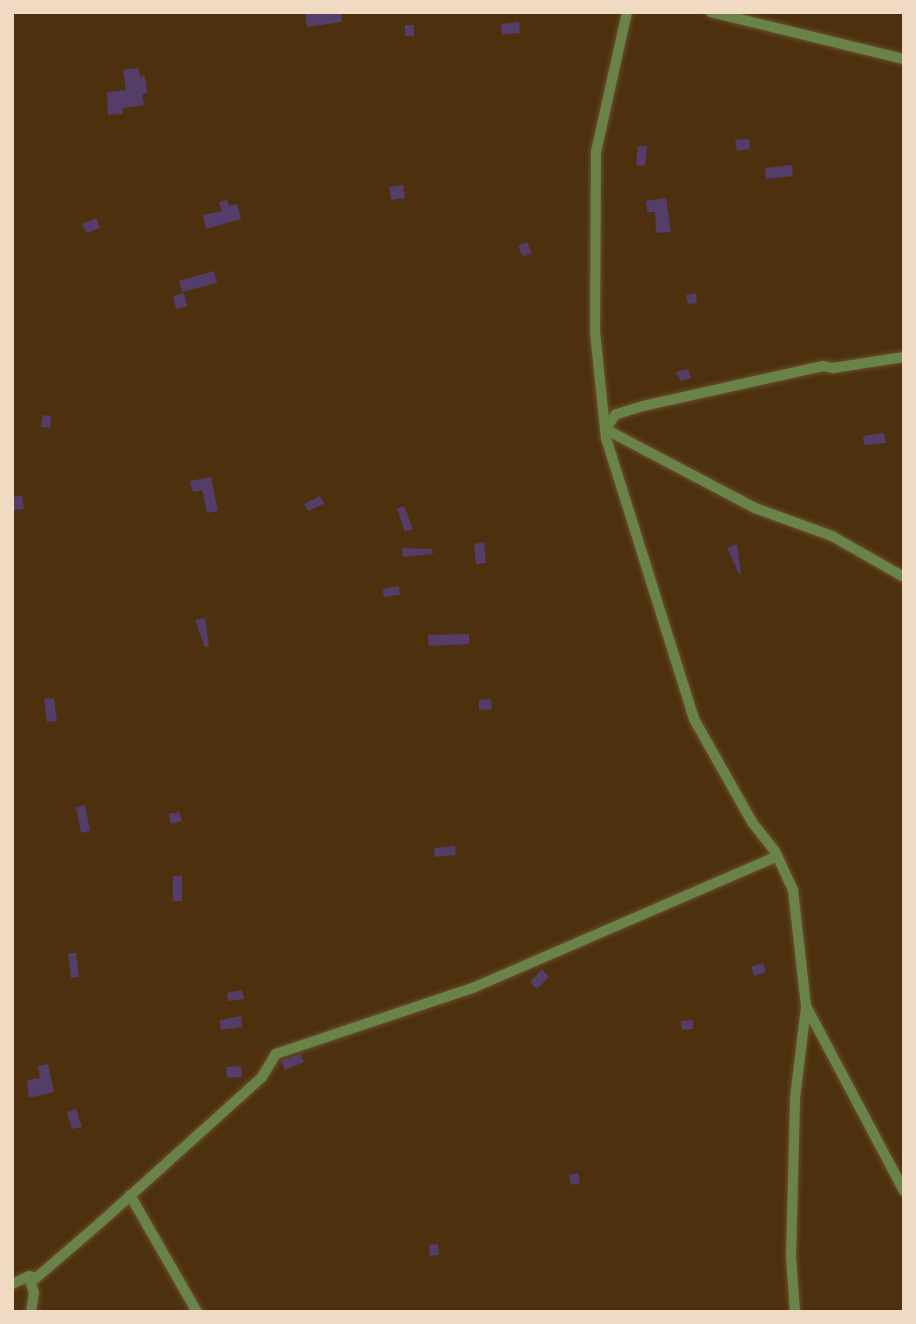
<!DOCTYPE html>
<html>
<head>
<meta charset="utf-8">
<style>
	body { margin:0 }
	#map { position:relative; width:916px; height:1324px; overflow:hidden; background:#4d310f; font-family:Montserrat,sans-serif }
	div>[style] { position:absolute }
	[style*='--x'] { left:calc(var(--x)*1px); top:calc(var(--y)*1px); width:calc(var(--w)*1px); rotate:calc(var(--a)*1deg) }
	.building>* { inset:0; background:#543d69 }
	.roads { filter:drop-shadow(0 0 2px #6a4f2f) drop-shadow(0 0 2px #6a4f2f) }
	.street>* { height:10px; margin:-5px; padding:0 5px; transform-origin:5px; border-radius:5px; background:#6a8349 }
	span { translate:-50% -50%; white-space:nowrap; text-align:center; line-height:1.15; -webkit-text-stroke:6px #4d310f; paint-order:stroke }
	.frame { position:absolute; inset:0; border:14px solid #f0dac3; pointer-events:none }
</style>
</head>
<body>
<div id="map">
	<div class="building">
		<div style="clip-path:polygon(305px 12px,341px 12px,342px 22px,307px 27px)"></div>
		<div style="clip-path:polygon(519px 22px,520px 33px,502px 35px,501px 24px)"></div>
		<div style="clip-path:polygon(405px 25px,414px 25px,414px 36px,405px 36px)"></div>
		<div style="clip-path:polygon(139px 68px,140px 77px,145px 76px,147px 93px,142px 94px,144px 105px,123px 108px,123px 114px,108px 115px,107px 92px,126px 90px,123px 70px)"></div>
		<div style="clip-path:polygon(749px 139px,750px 149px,737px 151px,735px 140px)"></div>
		<div style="clip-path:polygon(638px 146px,647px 146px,645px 166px,636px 165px)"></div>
		<div style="clip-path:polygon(792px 165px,793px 176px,766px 179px,765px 168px)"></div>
		<div style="clip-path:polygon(403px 185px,405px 198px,391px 200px,389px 187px)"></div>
		<div style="clip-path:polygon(666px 198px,671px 232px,656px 233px,655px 212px,647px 212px,646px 201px)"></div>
		<div style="clip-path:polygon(227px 200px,229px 206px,237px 204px,241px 219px,206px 229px,203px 215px,222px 211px,219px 202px)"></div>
		<div style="clip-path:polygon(96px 218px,100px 228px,86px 233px,82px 224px)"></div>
		<div style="clip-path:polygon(527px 242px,532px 253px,523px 257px,518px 246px)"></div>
		<div style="clip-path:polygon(214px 271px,217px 283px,182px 292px,179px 281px)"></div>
		<div style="clip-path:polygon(184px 293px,187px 306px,176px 309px,173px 296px)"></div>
		<div style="clip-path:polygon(696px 293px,697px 303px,688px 304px,686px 295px)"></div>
		<div style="clip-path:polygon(688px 369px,691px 378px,681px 381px,675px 372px)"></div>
		<div style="clip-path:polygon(43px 415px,51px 416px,50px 428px,41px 427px)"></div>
		<div style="clip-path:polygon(884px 433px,886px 443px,864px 445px,863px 436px)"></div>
		<div style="clip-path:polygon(211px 477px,218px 511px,207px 513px,202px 490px,193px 492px,190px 481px)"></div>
		<div style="clip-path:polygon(22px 496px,24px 509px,12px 510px,12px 497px)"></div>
		<div style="clip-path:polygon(320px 496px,324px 504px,308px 511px,304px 504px)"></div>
		<div style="clip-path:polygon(404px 506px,413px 529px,405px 532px,397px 509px)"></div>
		<div style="clip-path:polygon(484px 542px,486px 563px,476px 564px,474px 544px)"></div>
		<div style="clip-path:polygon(737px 544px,741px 574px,739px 574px,727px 548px)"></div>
		<div style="clip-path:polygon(402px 548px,432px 549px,433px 554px,403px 557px)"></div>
		<div style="clip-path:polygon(399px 586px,400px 595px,384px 597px,382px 589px)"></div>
		<div style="clip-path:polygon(205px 618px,209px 646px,205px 647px,195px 620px)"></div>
		<div style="clip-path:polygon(469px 634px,469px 644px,429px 646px,428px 635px)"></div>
		<div style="clip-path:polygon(54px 698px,57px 721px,47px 722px,44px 699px)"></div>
		<div style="clip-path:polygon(491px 699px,492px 709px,479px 710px,479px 700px)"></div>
		<div style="clip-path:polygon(85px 805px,90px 831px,81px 833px,76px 807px)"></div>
		<div style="clip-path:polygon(179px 812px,182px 821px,171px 824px,169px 814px)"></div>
		<div style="clip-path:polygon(455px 846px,456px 855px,435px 857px,434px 848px)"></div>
		<div style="clip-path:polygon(173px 876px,182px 876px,182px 901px,173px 901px)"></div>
		<div style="clip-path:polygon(68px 953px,76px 953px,79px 977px,71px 978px)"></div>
		<div style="clip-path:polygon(763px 963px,766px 972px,754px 976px,751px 967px)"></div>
		<div style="clip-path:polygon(542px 969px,549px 977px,537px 989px,530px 982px)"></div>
		<div style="clip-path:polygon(242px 990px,244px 999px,228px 1001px,227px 993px)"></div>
		<div style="clip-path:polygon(241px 1016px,242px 1027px,221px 1030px,220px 1020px)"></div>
		<div style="clip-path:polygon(693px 1020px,693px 1029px,682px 1030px,681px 1021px)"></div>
		<div style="clip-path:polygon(300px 1054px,304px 1062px,285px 1070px,281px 1061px)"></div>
		<div style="clip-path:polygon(48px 1064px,54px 1092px,29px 1098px,27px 1080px,40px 1078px,38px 1066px)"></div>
		<div style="clip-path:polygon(241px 1066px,242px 1077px,227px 1078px,226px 1067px)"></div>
		<div style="clip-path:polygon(76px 1109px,82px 1127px,72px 1129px,67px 1112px)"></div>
		<div style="clip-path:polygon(578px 1173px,580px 1183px,571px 1185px,569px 1175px)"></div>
		<div style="clip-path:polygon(438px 1244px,439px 1255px,430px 1256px,429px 1245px)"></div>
	</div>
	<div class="roads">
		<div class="street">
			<div style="--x:627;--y:12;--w:143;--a:102.5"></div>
			<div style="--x:596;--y:152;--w:180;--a:90.3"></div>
			<div style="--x:595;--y:332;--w:107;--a:84.1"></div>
			<div style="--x:606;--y:438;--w:294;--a:72.6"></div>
			<div style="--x:694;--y:719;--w:118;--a:60.6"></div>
			<div style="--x:752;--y:822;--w:37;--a:52"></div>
			<div style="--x:775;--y:851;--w:43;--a:65.2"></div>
			<div style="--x:793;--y:890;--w:117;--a:83.6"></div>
			<div style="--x:806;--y:1006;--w:209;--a:62.1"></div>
			<div style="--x:711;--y:12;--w:199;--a:13.7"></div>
			<div style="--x:904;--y:357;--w:72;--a:171.2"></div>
			<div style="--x:833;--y:368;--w:10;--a:-169"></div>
			<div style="--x:823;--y:366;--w:184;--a:167.5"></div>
			<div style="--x:643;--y:406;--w:28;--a:163"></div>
			<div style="--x:616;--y:414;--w:19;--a:126"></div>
			<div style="--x:605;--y:429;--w:170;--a:27.8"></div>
			<div style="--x:755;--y:508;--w:82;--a:20"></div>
			<div style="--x:832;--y:536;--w:83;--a:29.7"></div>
			<div style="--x:130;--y:1195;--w:135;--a:60.2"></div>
			<div style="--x:29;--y:1276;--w:18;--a:74"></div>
			<div style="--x:34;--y:1293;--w:19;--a:99"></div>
			<div style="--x:12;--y:1284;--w:19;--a:-25"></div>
			<div style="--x:29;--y:1276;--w:7;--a:16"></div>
			<div style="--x:36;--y:1278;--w:84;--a:-40.7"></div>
			<div style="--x:100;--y:1223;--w:218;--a:-42"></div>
			<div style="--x:262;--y:1077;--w:27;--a:-59"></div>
			<div style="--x:276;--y:1054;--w:210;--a:-18.6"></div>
			<div style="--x:475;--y:987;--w:329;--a:-23.4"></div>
			<div style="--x:795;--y:1312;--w:56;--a:-94.1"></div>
			<div style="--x:791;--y:1256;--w:158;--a:-88.5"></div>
			<div style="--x:795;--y:1098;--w:92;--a:-83.1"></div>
		</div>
	</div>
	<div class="frame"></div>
</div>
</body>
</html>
